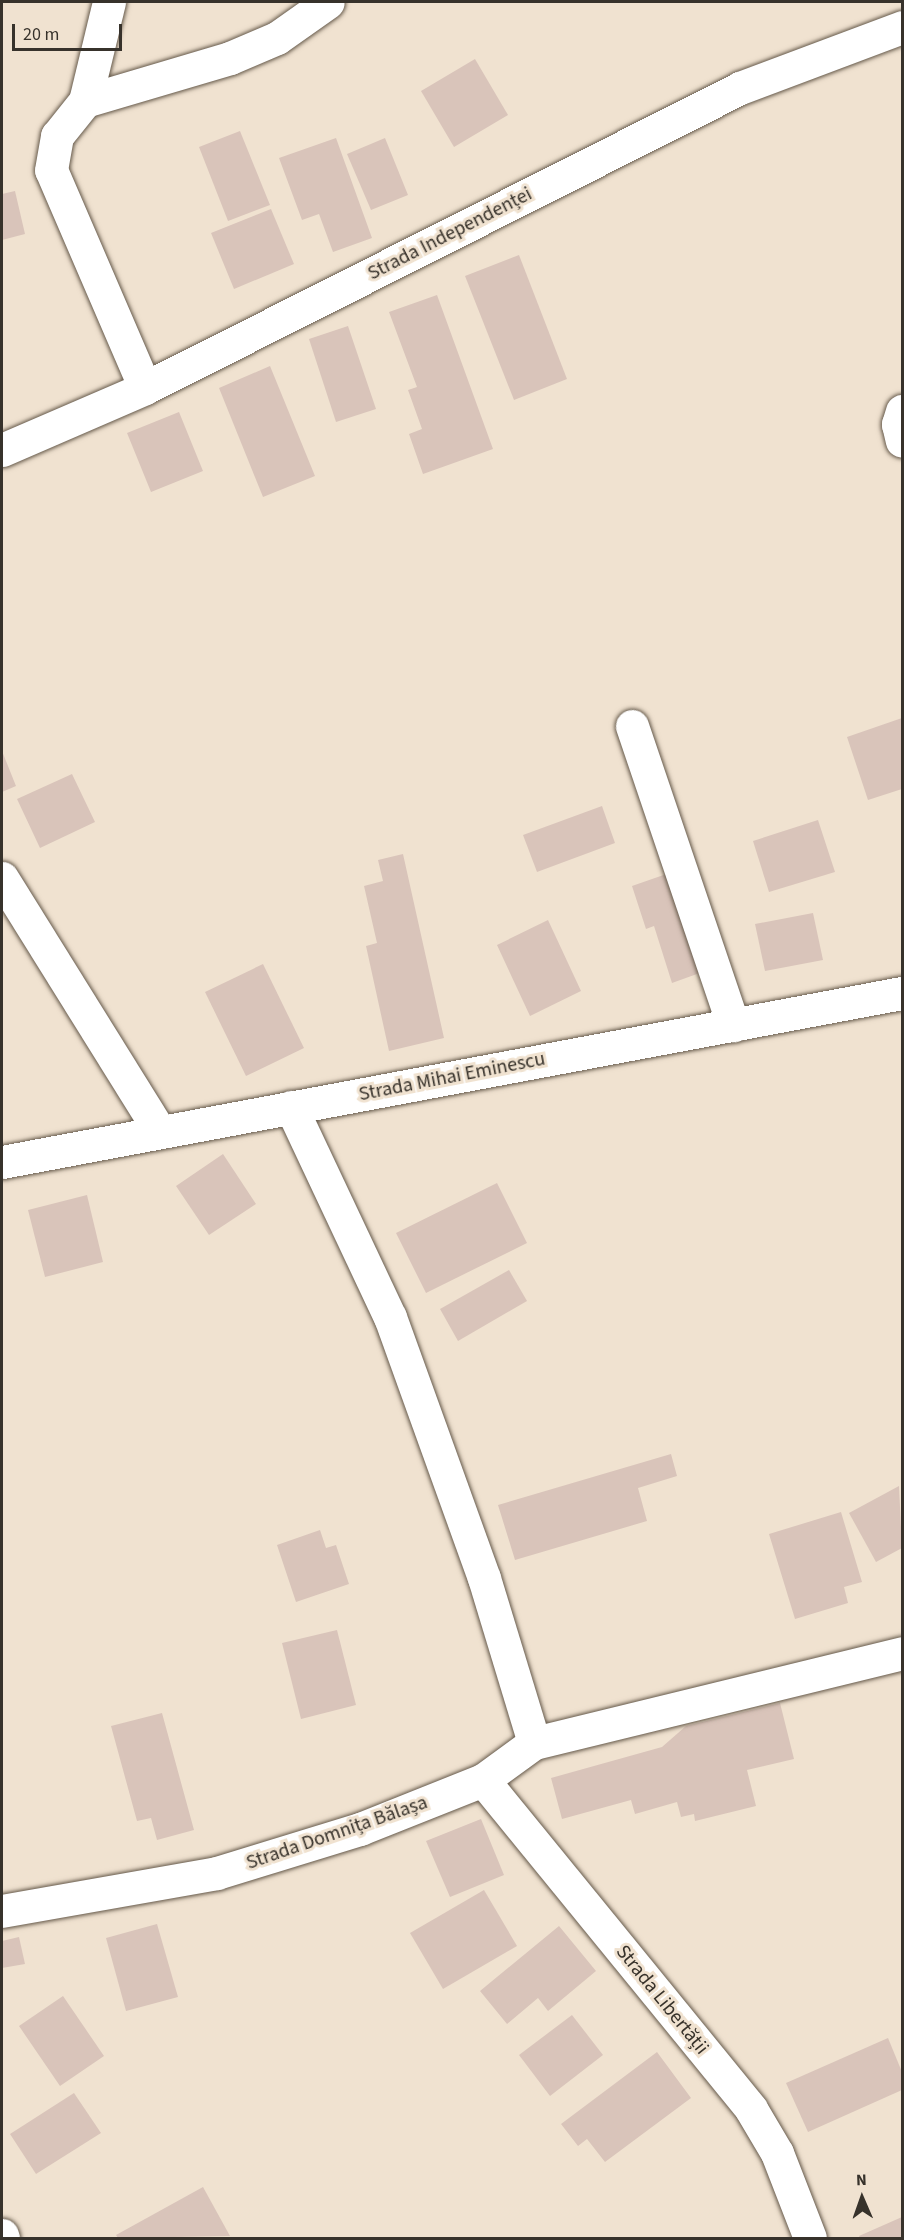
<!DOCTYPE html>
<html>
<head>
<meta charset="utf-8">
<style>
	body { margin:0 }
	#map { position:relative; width:904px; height:2240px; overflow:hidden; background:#f0e2d0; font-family:"Source Sans 3",sans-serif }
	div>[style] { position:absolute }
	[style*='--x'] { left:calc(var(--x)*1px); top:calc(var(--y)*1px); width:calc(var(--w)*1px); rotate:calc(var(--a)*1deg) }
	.building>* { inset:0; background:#d9c4ba }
	.roads { filter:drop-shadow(0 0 2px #65594a) drop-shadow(0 0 2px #65594a) }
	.minor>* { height:33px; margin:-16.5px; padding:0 16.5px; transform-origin:16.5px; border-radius:16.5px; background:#fff }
	.major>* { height:33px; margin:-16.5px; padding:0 16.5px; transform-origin:16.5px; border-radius:16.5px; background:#fff }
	span { translate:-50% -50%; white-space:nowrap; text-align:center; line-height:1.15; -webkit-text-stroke:6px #f0e2d0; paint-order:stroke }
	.street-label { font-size:20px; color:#37322b }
	.frame { position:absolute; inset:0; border:3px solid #37322b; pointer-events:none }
	.north { position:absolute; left:832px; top:2168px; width:60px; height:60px; -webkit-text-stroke:4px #f0e2d0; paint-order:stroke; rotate:358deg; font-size:16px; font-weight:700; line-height:24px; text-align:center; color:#37322b }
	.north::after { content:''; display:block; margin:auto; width:21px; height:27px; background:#37322b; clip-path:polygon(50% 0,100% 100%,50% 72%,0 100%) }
	.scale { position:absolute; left:12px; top:24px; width:110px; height:27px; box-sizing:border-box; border:3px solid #37322b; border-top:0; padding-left:8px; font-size:18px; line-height:21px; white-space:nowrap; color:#37322b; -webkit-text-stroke:4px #f0e2d0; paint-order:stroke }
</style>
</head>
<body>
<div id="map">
	<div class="building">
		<div style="clip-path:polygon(475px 59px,508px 115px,454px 147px,421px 91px)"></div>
		<div style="clip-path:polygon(240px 131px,270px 205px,228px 221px,199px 147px)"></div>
		<div style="clip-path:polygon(336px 138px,372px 238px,333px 252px,319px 214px,302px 220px,279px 158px)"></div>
		<div style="clip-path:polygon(385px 138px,408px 195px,371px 210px,347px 154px)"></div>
		<div style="clip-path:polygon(15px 191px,25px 234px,2px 240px,2px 194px)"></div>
		<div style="clip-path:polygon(271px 209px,294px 264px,234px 289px,211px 233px)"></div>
		<div style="clip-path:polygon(519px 255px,567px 379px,514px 400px,465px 276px)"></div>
		<div style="clip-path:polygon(437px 295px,493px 449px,423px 474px,409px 434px,422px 429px,408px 390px,417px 387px,389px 312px)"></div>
		<div style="clip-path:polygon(348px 326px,376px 409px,336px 422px,309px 339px)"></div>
		<div style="clip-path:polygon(270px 366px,315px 476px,263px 497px,219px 388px)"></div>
		<div style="clip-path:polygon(179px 412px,203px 471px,151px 492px,127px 433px)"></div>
		<div style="clip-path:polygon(902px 718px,902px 789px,868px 800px,847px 737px)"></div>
		<div style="clip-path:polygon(2px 751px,16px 786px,2px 792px)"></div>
		<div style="clip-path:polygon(72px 774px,95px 822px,40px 848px,17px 799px)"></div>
		<div style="clip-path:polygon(602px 806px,615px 843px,537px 872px,523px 835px)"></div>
		<div style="clip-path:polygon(818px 820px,835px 872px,769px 892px,753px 841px)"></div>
		<div style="clip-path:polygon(403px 854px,444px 1038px,389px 1051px,366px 946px,377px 943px,364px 886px,383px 881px,378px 860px)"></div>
		<div style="clip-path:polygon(675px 871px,708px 970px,672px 983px,654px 926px,646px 929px,632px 886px)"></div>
		<div style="clip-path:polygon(813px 913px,823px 960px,765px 971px,755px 924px)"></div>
		<div style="clip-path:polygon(548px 920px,581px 991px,530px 1016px,497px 945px)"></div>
		<div style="clip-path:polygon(263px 964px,304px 1048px,246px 1076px,205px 992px)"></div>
		<div style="clip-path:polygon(223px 1154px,256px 1204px,209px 1235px,176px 1186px)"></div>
		<div style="clip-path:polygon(497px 1183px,527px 1243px,426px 1293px,396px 1233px)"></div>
		<div style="clip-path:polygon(87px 1195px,103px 1262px,45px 1277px,28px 1210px)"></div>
		<div style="clip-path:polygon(509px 1270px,527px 1301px,458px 1341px,440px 1309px)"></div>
		<div style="clip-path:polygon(671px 1454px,677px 1476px,638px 1488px,647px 1521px,515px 1560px,498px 1505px)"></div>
		<div style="clip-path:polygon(899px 1486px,902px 1548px,876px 1562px,849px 1513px)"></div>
		<div style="clip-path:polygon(841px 1512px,862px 1582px,844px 1587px,848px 1603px,795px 1619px,769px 1534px)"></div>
		<div style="clip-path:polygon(320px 1530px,326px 1548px,336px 1545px,349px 1584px,296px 1602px,277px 1545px)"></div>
		<div style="clip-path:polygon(337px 1630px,356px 1705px,301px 1719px,282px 1643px)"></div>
		<div style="clip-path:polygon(780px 1703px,794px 1759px,747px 1770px,756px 1806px,695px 1821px,694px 1814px,681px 1817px,677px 1802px,635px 1814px,631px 1800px,562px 1819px,551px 1778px,662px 1747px,686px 1726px)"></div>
		<div style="clip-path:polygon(162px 1713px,194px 1830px,157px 1840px,151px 1818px,137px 1821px,111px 1726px)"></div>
		<div style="clip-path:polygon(481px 1819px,504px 1875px,450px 1897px,426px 1841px)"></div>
		<div style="clip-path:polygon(484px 1890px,517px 1946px,443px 1989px,410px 1933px)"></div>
		<div style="clip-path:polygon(157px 1924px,178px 1997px,126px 2011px,106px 1938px)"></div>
		<div style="clip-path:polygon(559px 1926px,596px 1971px,548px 2011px,538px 1998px,507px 2024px,480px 1991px)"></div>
		<div style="clip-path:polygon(19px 1937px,25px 1964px,2px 1968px,2px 1941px)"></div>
		<div style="clip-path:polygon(63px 1996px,104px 2056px,60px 2086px,19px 2026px)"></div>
		<div style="clip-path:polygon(572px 2015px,603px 2055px,550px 2096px,519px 2055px)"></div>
		<div style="clip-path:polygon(888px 2038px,902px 2072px,902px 2090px,808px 2132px,786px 2083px)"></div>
		<div style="clip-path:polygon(657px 2052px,691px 2098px,605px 2162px,587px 2139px,578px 2146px,561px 2124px)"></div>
		<div style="clip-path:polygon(74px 2093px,101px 2133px,36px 2174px,10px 2134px)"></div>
		<div style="clip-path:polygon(203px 2187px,230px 2236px,118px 2238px,116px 2235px)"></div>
		<div style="clip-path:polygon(902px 2217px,902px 2238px,860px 2238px,859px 2236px)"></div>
	</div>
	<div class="roads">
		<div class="minor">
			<div style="--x:85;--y:101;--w:102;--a:-76.4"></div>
			<div style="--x:145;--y:388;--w:237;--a:-113.3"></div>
			<div style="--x:51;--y:170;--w:35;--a:-80"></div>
			<div style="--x:57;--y:136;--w:45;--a:-51.3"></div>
			<div style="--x:85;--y:101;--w:151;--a:-16.5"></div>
			<div style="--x:230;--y:58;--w:51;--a:-23.1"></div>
			<div style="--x:277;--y:38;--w:62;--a:-35.2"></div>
			<div style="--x:902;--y:411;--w:14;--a:107"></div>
			<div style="--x:898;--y:424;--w:17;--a:77"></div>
			<div style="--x:2;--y:450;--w:156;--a:-23.4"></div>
			<div style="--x:145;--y:388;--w:666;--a:-26.76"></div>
			<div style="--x:740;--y:88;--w:173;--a:-20.6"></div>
			<div style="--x:632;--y:726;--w:316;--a:71.3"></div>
			<div style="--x:2;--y:878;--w:299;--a:58.1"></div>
			<div style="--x:291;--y:1107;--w:232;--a:64.8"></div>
			<div style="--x:390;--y:1317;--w:277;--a:70.2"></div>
			<div style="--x:484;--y:1578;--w:172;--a:73.1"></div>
			<div style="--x:2;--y:1162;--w:916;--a:-10.64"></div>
			<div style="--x:483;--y:1780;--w:424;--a:50.8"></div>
			<div style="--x:751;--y:2109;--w:51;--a:59.4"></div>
			<div style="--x:777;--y:2153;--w:91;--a:68.8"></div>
			<div style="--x:2;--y:1911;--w:218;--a:-10"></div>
			<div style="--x:217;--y:1873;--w:150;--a:-17.1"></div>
			<div style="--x:360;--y:1829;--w:132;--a:-21.7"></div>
			<div style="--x:483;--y:1780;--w:63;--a:-36"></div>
			<div style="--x:534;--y:1743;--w:379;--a:-13.7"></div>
		</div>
		<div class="major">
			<div style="--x:2;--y:2235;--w:3;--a:72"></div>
		</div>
	</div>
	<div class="street-label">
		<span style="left:450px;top:234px;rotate:-27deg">Strada Independenței</span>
		<span style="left:452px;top:1077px;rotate:-11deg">Strada Mihai Eminescu</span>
		<span style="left:337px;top:1833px;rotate:-19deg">Strada Domnița Bălașa</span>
		<span style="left:662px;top:2000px;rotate:51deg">Strada Libertății</span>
	</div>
	<div class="frame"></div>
	<div class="north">N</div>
	<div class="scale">20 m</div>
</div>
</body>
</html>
